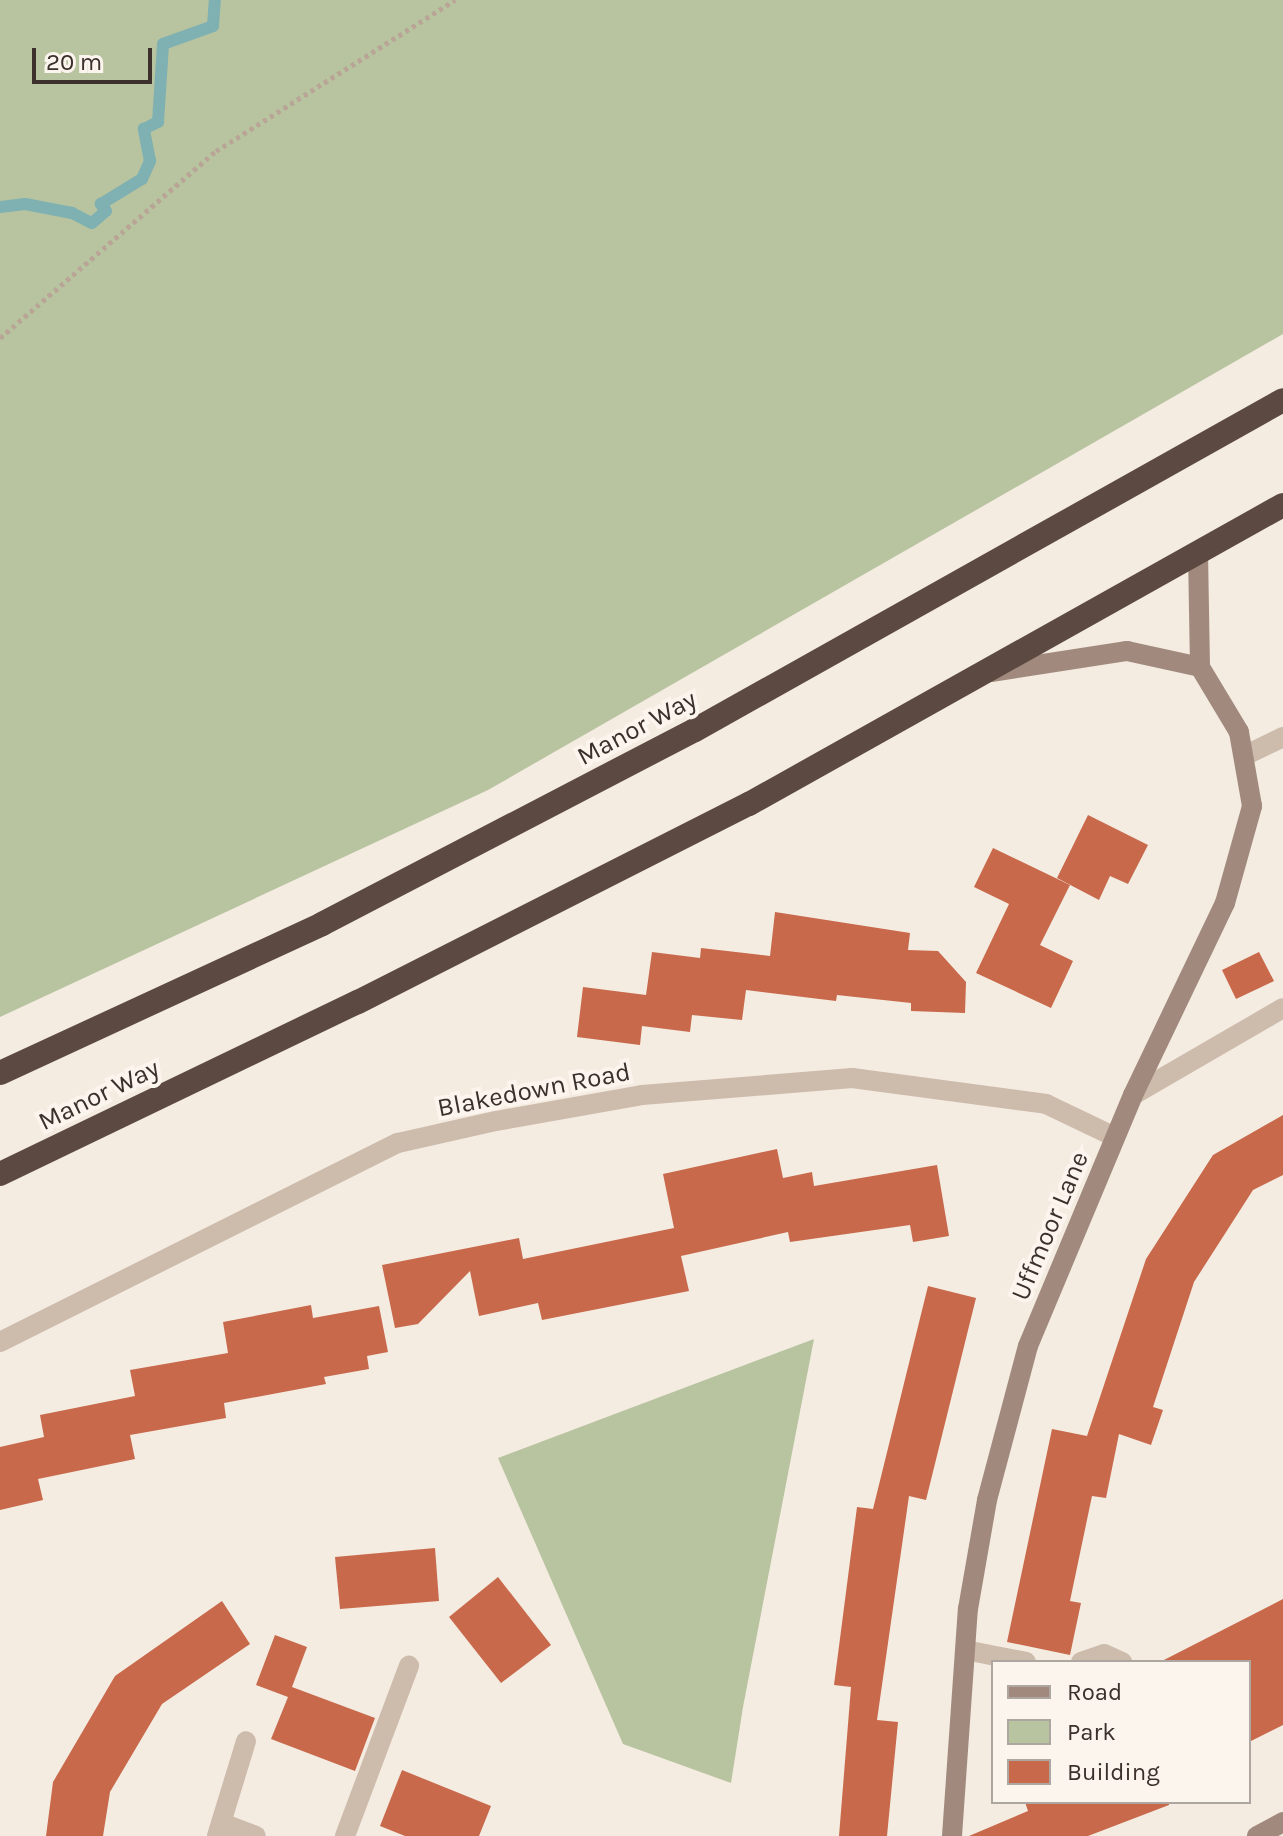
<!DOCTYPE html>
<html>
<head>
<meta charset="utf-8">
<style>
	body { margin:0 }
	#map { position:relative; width:1283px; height:1836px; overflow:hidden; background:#f4ebe1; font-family:Karla,sans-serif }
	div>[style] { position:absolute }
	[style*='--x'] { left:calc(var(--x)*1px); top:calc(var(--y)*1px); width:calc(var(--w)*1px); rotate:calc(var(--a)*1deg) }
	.green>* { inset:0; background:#b8c4a0 }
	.stream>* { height:12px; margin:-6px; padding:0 6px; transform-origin:6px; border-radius:6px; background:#7fb0b2 }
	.building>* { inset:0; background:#c8694b }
	.path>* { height:5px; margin-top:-2.5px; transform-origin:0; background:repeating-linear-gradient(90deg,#b9a596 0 4px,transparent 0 8px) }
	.lane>* { height:20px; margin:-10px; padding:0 10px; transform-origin:10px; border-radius:10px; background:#cdbbac }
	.street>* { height:20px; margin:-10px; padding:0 10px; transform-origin:10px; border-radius:10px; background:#cdbbac }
	.secondary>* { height:20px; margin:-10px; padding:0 10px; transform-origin:10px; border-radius:10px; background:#a18a7d }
	.highway>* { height:24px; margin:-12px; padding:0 12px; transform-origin:12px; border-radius:12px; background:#5c4a42 }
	span { translate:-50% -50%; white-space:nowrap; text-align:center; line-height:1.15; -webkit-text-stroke:8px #fbf5ee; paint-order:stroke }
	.street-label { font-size:26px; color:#3b302b }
	.legend { position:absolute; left:991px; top:1660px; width:260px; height:144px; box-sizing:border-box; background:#fbf5ee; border:2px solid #aea6a0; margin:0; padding:10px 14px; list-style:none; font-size:24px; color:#3b302b }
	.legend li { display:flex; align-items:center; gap:16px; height:40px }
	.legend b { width:40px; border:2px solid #aea6a0 }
	.scale { position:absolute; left:32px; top:48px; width:120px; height:36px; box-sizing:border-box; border:4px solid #3b302b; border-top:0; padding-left:10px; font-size:24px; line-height:28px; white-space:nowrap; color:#3b302b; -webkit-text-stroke:6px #fbf5ee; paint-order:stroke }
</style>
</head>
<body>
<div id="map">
	<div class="green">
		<div style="clip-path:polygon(0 0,1283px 0,1283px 334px,488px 790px,0 1017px)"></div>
		<div style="clip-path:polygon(814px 1339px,743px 1707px,731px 1783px,623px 1744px,498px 1458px)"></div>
	</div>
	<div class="stream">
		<div style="--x:0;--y:207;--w:25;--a:-7"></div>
		<div style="--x:25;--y:204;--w:48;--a:10.8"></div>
		<div style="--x:72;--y:213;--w:22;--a:27"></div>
		<div style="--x:92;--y:223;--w:18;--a:-41"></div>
		<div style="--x:106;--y:211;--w:9;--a:-126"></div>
		<div style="--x:101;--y:204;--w:48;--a:-31.4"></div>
		<div style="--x:142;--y:179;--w:20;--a:-66"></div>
		<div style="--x:150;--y:161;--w:33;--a:-101"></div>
		<div style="--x:144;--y:129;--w:16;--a:-27"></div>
		<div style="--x:158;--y:122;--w:78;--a:-86.3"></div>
		<div style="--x:163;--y:44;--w:53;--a:-19.8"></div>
		<div style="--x:213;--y:26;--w:26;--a:-86"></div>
	</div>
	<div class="building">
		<div style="clip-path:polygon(1088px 815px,1148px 845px,1128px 884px,1110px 876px,1099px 900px,1057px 878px)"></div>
		<div style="clip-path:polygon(993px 848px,1070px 885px,1040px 945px,1073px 961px,1051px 1008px,976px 973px,1009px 904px,974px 887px)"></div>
		<div style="clip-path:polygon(775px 912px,910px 933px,908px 950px,938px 951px,966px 982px,965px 1013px,911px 1011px,911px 1003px,837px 995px,836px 1001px,746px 990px,742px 1020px,692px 1015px,690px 1032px,642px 1026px,640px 1045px,577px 1037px,583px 987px,646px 995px,652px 952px,700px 958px,701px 948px,770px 956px)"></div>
		<div style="clip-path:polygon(1259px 952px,1274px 981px,1236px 999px,1222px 970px)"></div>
		<div style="clip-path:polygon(1283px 1115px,1283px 1175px,1253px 1190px,1194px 1282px,1153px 1407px,1163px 1410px,1151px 1445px,1119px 1434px,1106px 1498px,1092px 1496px,1070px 1601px,1081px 1603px,1070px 1655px,1007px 1642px,1052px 1429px,1087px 1436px,1146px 1259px,1213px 1155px)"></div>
		<div style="clip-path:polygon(777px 1149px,783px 1178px,812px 1172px,814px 1186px,937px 1165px,949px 1236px,913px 1242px,910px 1225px,790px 1242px,788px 1232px,681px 1256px,689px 1291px,542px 1320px,538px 1303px,479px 1316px,470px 1271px,418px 1324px,395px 1328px,382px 1265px,519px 1238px,523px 1259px,674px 1228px,663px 1174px)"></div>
		<div style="clip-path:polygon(928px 1286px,976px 1298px,926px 1500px,909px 1496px,877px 1720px,898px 1722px,887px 1836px,839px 1836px,851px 1687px,834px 1685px,857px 1507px,873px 1509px)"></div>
		<div style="clip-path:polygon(311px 1305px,313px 1318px,379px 1306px,388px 1352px,367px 1356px,369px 1369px,324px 1377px,326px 1384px,224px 1403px,226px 1418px,130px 1435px,135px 1459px,38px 1479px,43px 1500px,0 1510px,0 1447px,44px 1437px,40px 1415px,135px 1396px,130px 1370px,228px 1353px,223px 1322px)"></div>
		<div style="clip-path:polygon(435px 1548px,439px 1601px,340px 1609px,335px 1557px)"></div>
		<div style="clip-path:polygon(498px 1577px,551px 1645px,501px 1683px,449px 1617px)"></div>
		<div style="clip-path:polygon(1283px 1599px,1283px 1725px,1249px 1742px,1249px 1662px,1160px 1662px)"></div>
		<div style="clip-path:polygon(222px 1601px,250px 1644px,162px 1704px,110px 1792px,103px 1836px,46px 1836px,53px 1782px,115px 1676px)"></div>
		<div style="clip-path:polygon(275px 1635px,307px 1647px,292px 1687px,375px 1718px,355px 1771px,271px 1739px,288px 1697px,256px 1685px)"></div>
		<div style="clip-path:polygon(402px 1770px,491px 1806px,479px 1836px,405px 1836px,380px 1826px)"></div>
		<div style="clip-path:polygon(1025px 1802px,1169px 1802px,1169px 1805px,1088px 1836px,969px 1836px,1028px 1811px)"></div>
	</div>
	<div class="path">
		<div style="--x:0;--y:338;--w:286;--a:-40.9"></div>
		<div style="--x:216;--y:151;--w:283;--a:-32.3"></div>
	</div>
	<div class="lane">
		<div style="--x:1246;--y:755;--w:41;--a:-25.9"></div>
		<div style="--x:965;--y:1650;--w:62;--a:11.1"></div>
		<div style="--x:1081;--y:1662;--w:24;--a:-19"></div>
		<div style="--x:1104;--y:1654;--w:20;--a:24"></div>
	</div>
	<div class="street">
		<div style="--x:1133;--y:1095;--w:173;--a:-30.1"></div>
		<div style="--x:0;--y:1342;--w:445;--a:-26.6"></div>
		<div style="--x:398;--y:1143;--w:100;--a:-12.7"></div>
		<div style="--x:496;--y:1121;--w:148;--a:-10.1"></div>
		<div style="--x:642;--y:1095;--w:211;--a:-4.6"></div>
		<div style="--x:852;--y:1078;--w:196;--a:7.6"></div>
		<div style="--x:1046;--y:1104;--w:76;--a:25.6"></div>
		<div style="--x:222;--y:1823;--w:36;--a:21"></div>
		<div style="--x:217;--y:1836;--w:99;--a:-73"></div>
		<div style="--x:345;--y:1836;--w:182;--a:-69.4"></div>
	</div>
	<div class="secondary">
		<div style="--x:991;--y:672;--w:138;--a:-8.8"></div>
		<div style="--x:1127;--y:651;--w:75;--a:12.4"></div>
		<div style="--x:952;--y:1836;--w:228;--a:-86"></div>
		<div style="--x:968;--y:1609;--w:111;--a:-80.1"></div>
		<div style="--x:987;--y:1500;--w:159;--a:-75.1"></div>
		<div style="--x:1028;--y:1346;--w:272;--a:-67.3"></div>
		<div style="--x:1133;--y:1095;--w:213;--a:-64.4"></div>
		<div style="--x:1225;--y:903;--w:101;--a:-74.4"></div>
		<div style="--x:1252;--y:806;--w:75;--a:-100"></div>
		<div style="--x:1239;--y:732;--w:76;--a:-121"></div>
		<div style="--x:1200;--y:667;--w:111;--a:-91"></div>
		<div style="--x:1257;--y:1836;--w:30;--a:-28"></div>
	</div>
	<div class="highway">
		<div style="--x:0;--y:1073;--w:355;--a:-24.8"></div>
		<div style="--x:322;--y:924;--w:420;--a:-27.5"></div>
		<div style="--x:695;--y:730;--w:674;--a:-29.3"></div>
		<div style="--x:0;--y:1174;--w:397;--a:-25.7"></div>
		<div style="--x:358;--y:1002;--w:438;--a:-26.9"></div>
		<div style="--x:749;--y:804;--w:612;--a:-29.25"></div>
	</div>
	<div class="street-label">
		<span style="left:637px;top:728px;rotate:-28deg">Manor Way</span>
		<span style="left:534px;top:1090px;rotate:-11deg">Blakedown Road</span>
		<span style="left:99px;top:1095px;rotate:-26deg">Manor Way</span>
		<span style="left:1050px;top:1226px;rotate:-67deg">Uffmoor Lane</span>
	</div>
	<ul class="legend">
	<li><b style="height:10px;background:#a18a7d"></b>Road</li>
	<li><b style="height:22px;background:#b8c4a0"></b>Park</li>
	<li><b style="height:22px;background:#c8694b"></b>Building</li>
	</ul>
	<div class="scale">20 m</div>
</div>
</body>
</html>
